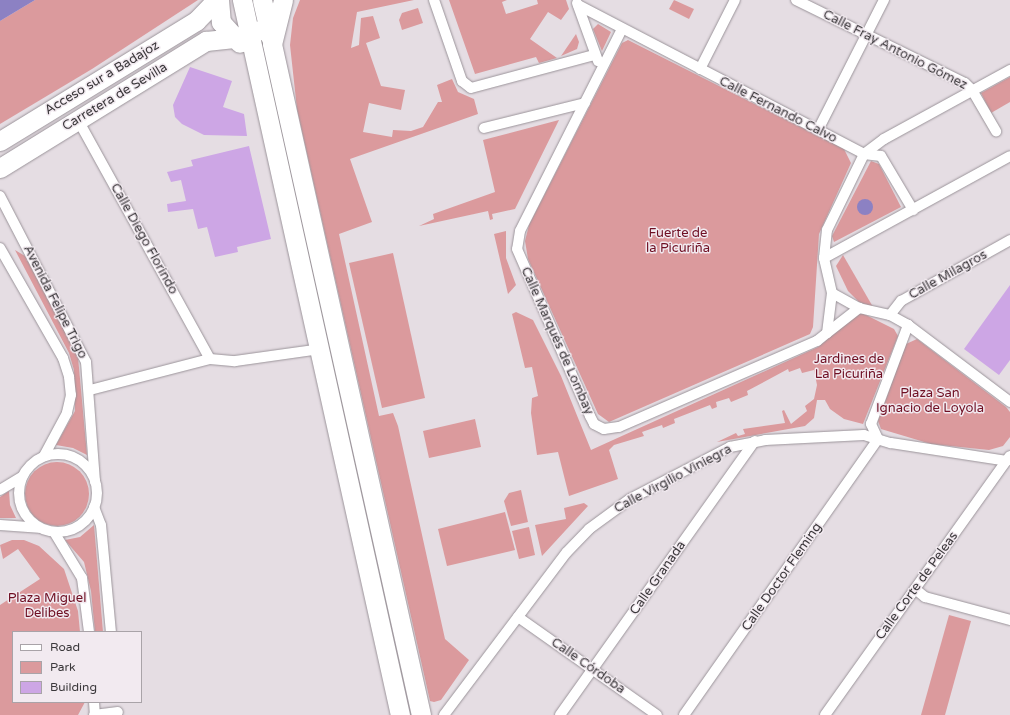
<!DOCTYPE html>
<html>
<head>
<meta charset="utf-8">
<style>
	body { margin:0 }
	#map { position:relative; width:1010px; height:715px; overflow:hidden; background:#e5dde3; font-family:"Varela Round",sans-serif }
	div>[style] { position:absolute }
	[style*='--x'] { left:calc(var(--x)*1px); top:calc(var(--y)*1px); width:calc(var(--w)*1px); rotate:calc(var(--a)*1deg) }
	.green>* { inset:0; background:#db9a9d }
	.round { border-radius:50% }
	.water>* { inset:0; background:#8c81c3 }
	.building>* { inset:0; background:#cda6e5 }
	.roads { filter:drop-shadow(0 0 1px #9b949a) drop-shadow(0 0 1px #9b949a) }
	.street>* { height:10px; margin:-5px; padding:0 5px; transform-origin:5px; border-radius:5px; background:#fff }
	.street>.ring { margin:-5px; padding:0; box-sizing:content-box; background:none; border:10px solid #fff; border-radius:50% }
	.highway>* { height:19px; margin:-9.5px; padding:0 9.5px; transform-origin:9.5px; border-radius:9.5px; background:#fff }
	span { translate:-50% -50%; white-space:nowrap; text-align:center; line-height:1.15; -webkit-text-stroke:3px #f2eaf0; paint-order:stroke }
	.street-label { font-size:13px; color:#3b383b }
	.park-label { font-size:13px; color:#6f0f23 }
	.legend { position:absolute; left:12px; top:631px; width:130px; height:72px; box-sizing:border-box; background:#f2eaf0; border:1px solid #a9a3a8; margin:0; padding:5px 7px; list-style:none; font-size:12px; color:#3b383b }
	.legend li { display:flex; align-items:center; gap:8px; height:20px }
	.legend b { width:20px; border:1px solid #a9a3a8 }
</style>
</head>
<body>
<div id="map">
	<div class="green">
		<div style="clip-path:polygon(35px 0,198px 0,92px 69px,0 124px,0 21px)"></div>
		<div style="clip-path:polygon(300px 0,414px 0,357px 12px,351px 48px,359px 45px,361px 18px,373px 16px,380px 38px,366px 43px,381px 86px,405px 90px,401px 110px,369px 103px,363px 132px,392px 137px,393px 130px,411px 131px,423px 127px,438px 102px,442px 102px,437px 85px,452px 79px,458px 92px,474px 99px,478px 114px,350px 159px,372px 222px,339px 234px,379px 416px,393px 413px,398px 426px,445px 639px,469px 660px,441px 700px,434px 702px,430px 701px,297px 109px,290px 45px,293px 18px)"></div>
		<div style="clip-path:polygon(449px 0,507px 0,502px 2px,506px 14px,538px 4px,537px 0,566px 0,569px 9px,561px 20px,548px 12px,530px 39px,557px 58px,539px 63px,536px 57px,475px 74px)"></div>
		<div style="clip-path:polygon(674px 0,694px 9px,689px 19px,669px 9px)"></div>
		<div style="clip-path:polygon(418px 8px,423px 23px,402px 30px,399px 20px,402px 13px)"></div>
		<div style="clip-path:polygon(598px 24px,611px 32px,602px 51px,593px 29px)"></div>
		<div style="clip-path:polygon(576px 34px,579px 42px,577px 49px,561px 56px)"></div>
		<div style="clip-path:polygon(628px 40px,844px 149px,851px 163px,819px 234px,813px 327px,810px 334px,609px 422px,598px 414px,528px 259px,525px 241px,529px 225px,622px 43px)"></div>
		<div style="clip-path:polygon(1010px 77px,1010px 102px,991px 113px,981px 93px)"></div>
		<div style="clip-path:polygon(559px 120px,515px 209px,492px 214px,493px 219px,490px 220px,488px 211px,419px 226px,434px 219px,433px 214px,495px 192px,483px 140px)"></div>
		<div style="clip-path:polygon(871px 161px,879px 164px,901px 207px,834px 242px,832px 236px)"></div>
		<div style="clip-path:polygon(506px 231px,506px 258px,516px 285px,508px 294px,494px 234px)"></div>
		<div style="clip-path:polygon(15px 250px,25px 256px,78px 357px,87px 455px,73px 448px,56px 445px,75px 411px,74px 370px,69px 353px)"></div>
		<div style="clip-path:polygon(393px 253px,425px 398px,382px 408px,349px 263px)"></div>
		<div style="clip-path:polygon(843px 255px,873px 307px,859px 302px,848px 291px,836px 266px)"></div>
		<div style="clip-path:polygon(516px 312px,533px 320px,561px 376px,591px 450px,818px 347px,857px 314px,864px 314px,894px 329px,898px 336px,863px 424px,844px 419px,830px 409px,825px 400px,817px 400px,814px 418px,805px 426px,717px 442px,736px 433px,738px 436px,745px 434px,743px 429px,785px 423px,782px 411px,784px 410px,791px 424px,807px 411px,805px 406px,814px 399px,817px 385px,814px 370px,802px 373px,800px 368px,789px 372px,788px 369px,747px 391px,748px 395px,731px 402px,729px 398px,716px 402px,717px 407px,712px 409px,710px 405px,674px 419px,675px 423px,663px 428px,662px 425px,642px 432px,644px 436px,614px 445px,609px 450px,618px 479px,569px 496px,558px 452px,537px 455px,531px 413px,532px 398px,538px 396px,532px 367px,525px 368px,512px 314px)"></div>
		<div style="clip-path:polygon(917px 339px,1006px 407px,1010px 412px,1010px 437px,1003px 446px,989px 450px,931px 444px,881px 429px,878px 421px,906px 344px)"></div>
		<div style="clip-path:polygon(475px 419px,481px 447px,429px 458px,423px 431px)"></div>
		<div class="round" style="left:25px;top:462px;width:64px;height:64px"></div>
		<div style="clip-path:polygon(521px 490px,528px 522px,511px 526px,504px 501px,509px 493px)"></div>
		<div style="clip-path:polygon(9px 491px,10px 505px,16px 518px,0 518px,0 497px)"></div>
		<div style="clip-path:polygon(584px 503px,588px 506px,542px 556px,535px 525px,566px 519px,564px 508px)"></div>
		<div style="clip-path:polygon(505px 512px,515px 550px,447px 566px,438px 529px)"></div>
		<div style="clip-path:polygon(94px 525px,103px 632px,95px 632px,91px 591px,84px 562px,65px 540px,80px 537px)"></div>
		<div style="clip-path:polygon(529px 527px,535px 555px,519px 559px,512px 531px)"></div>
		<div style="clip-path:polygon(12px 540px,24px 540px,39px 546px,64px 569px,78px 611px,80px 632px,13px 632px,13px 702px,85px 702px,78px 715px,0 715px,0 605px,40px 579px,18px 549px,3px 559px,0 545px)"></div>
		<div style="clip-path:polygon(949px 615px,971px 621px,945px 715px,921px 715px)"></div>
	</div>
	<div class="water">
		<div style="clip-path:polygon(0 0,35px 0,0 21px)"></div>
		<div class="round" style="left:857px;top:199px;width:16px;height:16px"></div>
	</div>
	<div class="building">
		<div style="clip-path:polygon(190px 67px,232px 81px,223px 107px,244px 114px,247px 136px,204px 135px,182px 124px,175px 117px,173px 105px)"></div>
		<div style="clip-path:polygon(249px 146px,271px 239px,237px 247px,238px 252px,215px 257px,207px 227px,198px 229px,193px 209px,168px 212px,167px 204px,186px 201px,181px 180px,171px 182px,167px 172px,193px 166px,191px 160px)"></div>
		<div style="clip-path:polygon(1010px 285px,1010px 360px,999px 375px,964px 349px)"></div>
	</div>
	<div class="roads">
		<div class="street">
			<div style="--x:434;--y:0;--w:86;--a:70.9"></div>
			<div style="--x:462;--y:81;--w:11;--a:38"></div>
			<div style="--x:471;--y:88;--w:127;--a:-15"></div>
			<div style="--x:796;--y:0;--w:188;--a:26.2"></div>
			<div style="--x:965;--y:83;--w:10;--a:45"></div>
			<div style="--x:972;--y:90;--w:48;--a:59.7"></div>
			<div style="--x:577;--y:3;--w:62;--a:70.1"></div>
			<div style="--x:578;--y:5;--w:322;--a:27.5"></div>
			<div style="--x:864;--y:154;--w:17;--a:7"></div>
			<div style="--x:881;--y:156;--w:63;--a:59.3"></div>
			<div style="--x:622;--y:29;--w:226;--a:116.8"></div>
			<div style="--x:520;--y:231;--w:18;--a:99"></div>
			<div style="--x:517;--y:249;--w:182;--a:66.4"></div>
			<div style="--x:590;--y:416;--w:9;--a:63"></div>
			<div style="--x:594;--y:424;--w:11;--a:27"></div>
			<div style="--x:604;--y:429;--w:15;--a:-8"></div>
			<div style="--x:619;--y:427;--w:216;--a:-23.5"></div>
			<div style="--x:817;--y:341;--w:13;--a:-39"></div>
			<div style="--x:827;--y:333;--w:40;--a:-82.9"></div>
			<div style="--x:832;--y:293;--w:36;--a:-103"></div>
			<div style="--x:824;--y:258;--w:28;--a:-84"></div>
			<div style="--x:827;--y:230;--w:85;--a:-64"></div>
			<div style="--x:864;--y:154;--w:25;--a:-37"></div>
			<div style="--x:884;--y:139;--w:144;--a:-28.7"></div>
			<div style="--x:700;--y:69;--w:77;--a:-63.1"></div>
			<div style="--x:78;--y:120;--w:273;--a:61.1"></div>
			<div style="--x:484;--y:128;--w:104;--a:-13.9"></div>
			<div style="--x:818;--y:130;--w:146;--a:-63.1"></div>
			<div style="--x:0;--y:196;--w:187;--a:62.6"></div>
			<div style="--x:86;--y:362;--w:120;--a:85.7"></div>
			<div style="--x:0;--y:248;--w:127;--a:60.2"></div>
			<div style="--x:63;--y:358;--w:20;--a:72"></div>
			<div style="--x:69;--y:377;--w:18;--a:84"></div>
			<div style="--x:71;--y:395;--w:18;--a:103"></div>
			<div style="--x:67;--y:413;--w:49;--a:118.1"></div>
			<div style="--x:824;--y:258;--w:212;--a:-28.7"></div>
			<div style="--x:832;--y:293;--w:31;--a:29"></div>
			<div style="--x:859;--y:308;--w:32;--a:13"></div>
			<div style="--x:890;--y:315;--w:21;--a:29"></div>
			<div style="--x:908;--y:325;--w:128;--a:37"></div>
			<div style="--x:890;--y:315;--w:18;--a:-52"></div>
			<div style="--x:901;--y:301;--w:125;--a:-29.2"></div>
			<div style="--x:827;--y:333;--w:41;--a:-38"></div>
			<div style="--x:90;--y:390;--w:124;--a:-14.5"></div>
			<div style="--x:210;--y:359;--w:25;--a:5"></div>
			<div style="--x:235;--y:361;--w:86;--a:-8"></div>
			<div style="--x:878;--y:439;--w:17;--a:-115"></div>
			<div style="--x:871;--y:424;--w:106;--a:-69.5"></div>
			<div class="ring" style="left:19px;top:454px;width:68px;height:68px"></div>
			<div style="--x:0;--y:490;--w:26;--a:-31"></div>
			<div style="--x:94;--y:507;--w:19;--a:69"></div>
			<div style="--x:101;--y:525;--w:107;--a:84.7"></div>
			<div style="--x:0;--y:525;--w:39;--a:4"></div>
			<div style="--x:54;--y:532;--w:54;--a:58.7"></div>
			<div style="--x:82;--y:578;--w:54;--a:82.6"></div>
			<div style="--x:915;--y:589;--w:13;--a:39"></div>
			<div style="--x:925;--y:597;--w:88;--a:15.1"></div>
			<div style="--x:518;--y:617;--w:170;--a:35.2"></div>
			<div style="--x:94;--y:702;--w:13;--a:86"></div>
			<div style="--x:94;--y:715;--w:24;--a:-7"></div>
			<div style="--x:444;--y:715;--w:204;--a:-53"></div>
			<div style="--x:567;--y:552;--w:32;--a:-46"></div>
			<div style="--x:589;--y:529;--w:51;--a:-36.2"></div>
			<div style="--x:630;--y:499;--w:113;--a:-27.5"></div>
			<div style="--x:730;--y:447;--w:36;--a:-11"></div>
			<div style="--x:765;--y:440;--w:99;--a:-2.9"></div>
			<div style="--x:864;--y:435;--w:28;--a:17"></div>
			<div style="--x:891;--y:443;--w:117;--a:8.8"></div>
			<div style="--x:560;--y:715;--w:336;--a:-54.6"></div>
			<div style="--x:684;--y:715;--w:337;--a:-54.9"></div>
			<div style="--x:825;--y:715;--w:318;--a:-54.5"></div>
		</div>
		<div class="highway">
			<div style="--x:219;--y:0;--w:22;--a:85"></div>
			<div style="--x:221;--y:22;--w:28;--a:48"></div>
			<div style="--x:242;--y:0;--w:732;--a:77.54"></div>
			<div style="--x:262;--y:0;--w:39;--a:77"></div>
			<div style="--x:283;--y:0;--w:45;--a:104"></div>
			<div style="--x:272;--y:44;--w:687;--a:77.48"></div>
			<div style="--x:0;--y:141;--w:230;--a:-31.5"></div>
			<div style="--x:196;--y:21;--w:29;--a:-46"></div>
			<div style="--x:0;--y:168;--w:242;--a:-31.7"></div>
			<div style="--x:206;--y:41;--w:28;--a:-6"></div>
			<div style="--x:234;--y:38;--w:28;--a:-17"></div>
		</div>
	</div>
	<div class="street-label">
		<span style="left:895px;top:50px;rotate:27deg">Calle Fray Antonio Gómez</span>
		<span style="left:102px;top:78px;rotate:-31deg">Acceso sur a Badajoz</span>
		<span style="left:115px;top:97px;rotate:-31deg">Carretera de Sevilla</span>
		<span style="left:778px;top:110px;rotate:27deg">Calle Fernando Calvo</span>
		<span style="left:144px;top:239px;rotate:61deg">Calle Diego Florindo</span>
		<span style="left:948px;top:275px;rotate:-29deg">Calle Milagros</span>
		<span style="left:55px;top:302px;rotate:63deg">Avenida Felipe Trigo</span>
		<span style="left:557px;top:341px;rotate:66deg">Calle Marqués de Lombay</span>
		<span style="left:673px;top:479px;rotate:-28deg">Calle Virgilio Viniegra</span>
		<span style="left:782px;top:577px;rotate:-55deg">Calle Doctor Fleming</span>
		<span style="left:658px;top:578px;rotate:-55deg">Calle Granada</span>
		<span style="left:917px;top:586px;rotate:-54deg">Calle Corte de Peleas</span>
		<span style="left:588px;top:666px;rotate:35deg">Calle Córdoba</span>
	</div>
	<div class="park-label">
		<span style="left:678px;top:241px">Fuerte de<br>la Picuriña</span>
		<span style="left:849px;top:367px">Jardines de<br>La Picuriña</span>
		<span style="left:930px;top:401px">Plaza San<br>Ignacio de Loyola</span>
		<span style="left:47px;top:606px">Plaza Miguel<br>Delibes</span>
	</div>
	<ul class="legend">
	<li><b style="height:5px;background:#fff"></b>Road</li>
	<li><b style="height:11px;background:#db9a9d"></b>Park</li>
	<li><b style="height:11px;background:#cda6e5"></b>Building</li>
	</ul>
</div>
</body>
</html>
